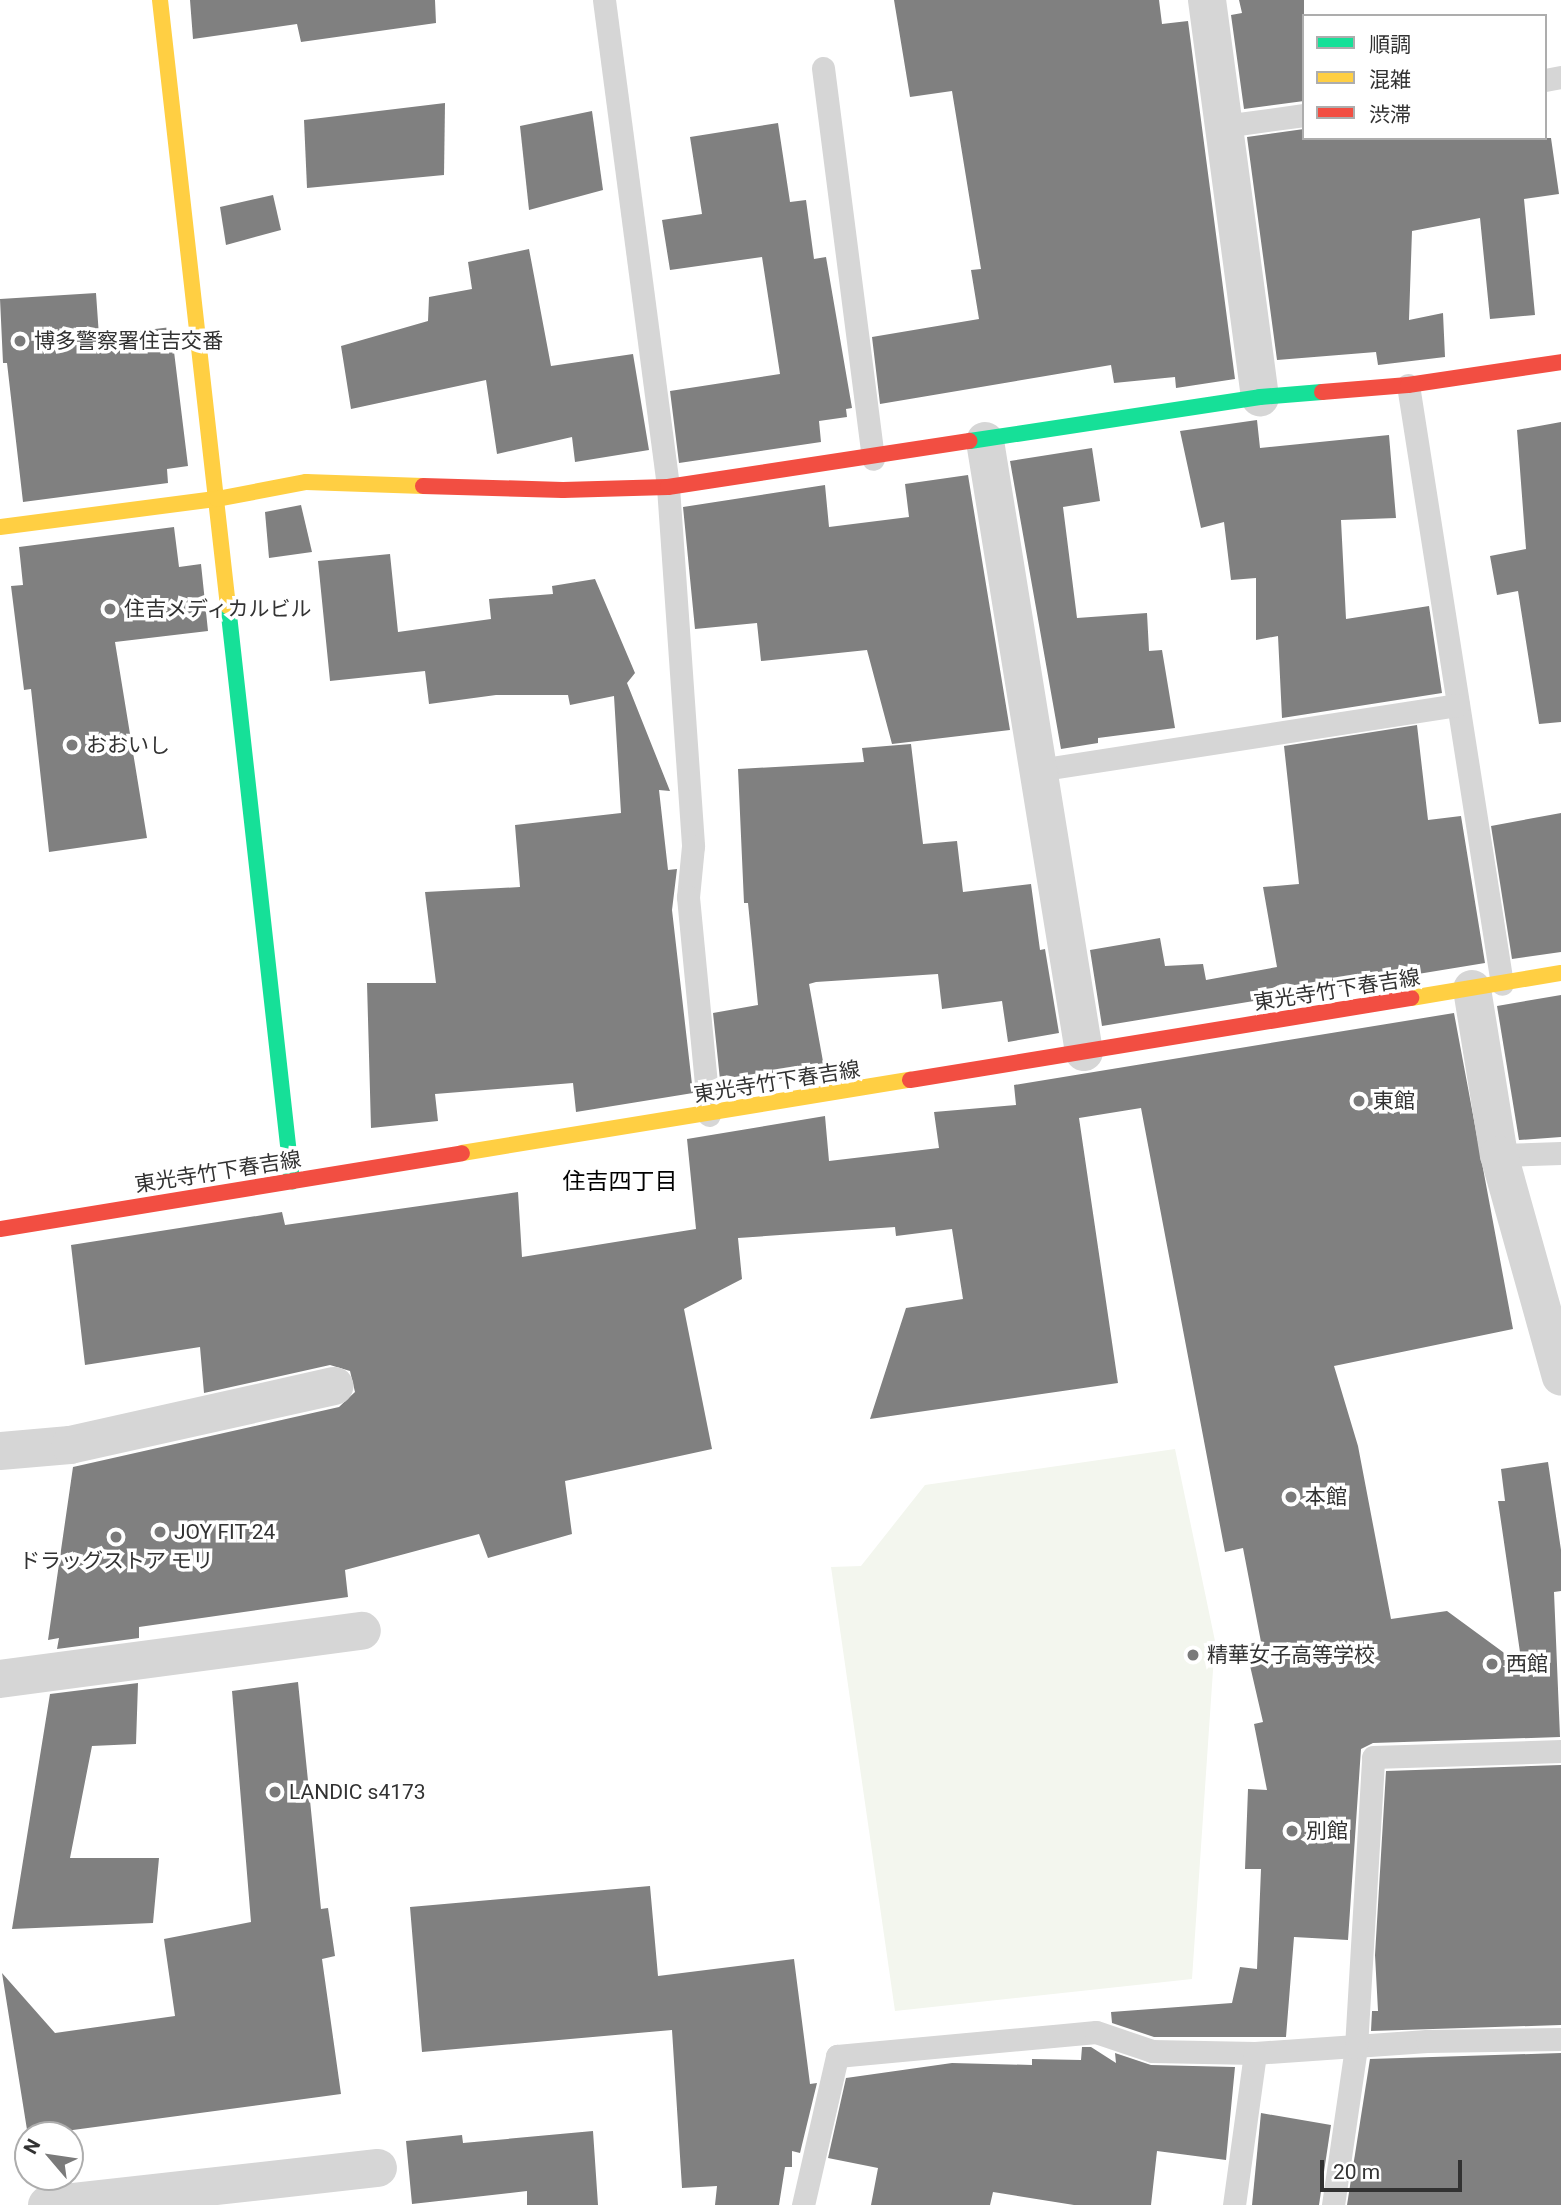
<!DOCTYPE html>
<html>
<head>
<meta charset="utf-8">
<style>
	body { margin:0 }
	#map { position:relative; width:1561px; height:2205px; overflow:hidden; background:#fff; font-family:Roboto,"Noto Sans JP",sans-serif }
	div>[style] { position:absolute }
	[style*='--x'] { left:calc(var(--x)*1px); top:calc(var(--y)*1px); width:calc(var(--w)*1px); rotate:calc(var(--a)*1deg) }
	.green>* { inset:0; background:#f3f6ee }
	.building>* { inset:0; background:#808080 }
	.lane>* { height:23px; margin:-11.5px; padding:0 11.5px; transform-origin:11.5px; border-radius:11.5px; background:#d6d6d6 }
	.street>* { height:38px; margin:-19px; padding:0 19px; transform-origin:19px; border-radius:19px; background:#d6d6d6 }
	.fast>* { height:16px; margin:-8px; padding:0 8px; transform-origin:8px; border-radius:8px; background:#16e098 }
	.slow>* { height:16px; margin:-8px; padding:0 8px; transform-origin:8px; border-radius:8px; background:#ffcf43 }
	.jam>* { height:16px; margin:-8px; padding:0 8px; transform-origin:8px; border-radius:8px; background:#f24e42 }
	.dots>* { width:19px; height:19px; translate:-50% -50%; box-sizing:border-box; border:4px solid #fff; border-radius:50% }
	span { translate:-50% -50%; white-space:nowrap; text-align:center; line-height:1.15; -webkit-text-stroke:7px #fff; paint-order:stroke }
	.poi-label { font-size:21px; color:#323232 }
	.left { translate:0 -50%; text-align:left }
	.street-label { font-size:21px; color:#323232 }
	.neighbourhood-label { font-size:23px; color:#000 }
	.legend { position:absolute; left:1302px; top:14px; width:245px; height:126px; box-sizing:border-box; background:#fff; border:2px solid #adadad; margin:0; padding:9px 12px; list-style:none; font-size:21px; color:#323232 }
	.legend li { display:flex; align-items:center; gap:14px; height:35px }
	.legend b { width:35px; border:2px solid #adadad }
	.north { position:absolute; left:14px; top:2121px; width:70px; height:70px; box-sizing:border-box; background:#fff; border:2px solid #adadad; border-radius:50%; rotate:299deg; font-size:19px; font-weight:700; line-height:28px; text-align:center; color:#323232 }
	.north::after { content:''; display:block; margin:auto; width:24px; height:32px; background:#7a7a7a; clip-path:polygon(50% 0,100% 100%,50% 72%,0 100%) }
	.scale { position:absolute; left:1320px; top:2160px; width:142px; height:32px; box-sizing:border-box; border:4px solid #323232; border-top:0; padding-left:9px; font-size:21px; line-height:24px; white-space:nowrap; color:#323232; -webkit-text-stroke:5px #fff; paint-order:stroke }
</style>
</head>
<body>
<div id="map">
	<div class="green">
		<div style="clip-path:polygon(1175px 1449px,1215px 1641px,1192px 1979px,895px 2011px,831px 1567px,861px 1566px,925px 1485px)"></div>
	</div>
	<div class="building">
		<div style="clip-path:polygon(190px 0,435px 0,436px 23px,301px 42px,297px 24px,193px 39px)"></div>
		<div style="clip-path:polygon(894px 0,1159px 0,1162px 24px,1188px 21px,1235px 379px,1176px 388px,1175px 377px,1114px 383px,1111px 365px,880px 404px,872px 337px,979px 319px,971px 270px,981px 269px,952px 91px,910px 97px)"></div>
		<div style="clip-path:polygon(1239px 0,1304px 0,1304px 101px,1244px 109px,1231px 15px,1242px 13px)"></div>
		<div style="clip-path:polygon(445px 103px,444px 175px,307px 188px,304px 120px)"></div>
		<div style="clip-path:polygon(592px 111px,603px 190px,529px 210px,520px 126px)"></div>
		<div style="clip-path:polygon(778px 123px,790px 202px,806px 200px,814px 259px,826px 257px,852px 408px,846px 409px,847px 417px,819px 421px,821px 442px,679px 463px,670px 391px,780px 374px,762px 257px,670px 270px,662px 220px,702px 214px,690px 137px)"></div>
		<div style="clip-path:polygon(1304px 129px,1304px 138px,1551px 138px,1559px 194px,1524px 199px,1535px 315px,1490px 319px,1480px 218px,1412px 231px,1409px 320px,1443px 313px,1445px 357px,1378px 365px,1376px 352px,1277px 360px,1247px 137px)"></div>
		<div style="clip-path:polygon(273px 195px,281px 230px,226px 245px,220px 207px)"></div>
		<div style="clip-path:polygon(529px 249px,551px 366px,633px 354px,649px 450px,575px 462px,572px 437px,497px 454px,486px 380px,351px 409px,341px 346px,428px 321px,429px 297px,472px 289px,468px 262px)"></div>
		<div style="clip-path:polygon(96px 293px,99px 336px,171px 327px,188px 466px,167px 469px,168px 483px,23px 502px,7px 363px,3px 363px,0 299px)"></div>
		<div style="clip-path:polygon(1257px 420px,1260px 448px,1389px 435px,1396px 518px,1341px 520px,1346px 619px,1429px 606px,1442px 693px,1282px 718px,1278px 636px,1256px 640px,1256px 578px,1231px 580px,1224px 522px,1201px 528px,1180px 431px)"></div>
		<div style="clip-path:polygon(1561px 422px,1561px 722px,1539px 724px,1518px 591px,1497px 595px,1490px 556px,1526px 549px,1517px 430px)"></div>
		<div style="clip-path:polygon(1092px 448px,1100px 501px,1063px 507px,1077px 618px,1147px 613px,1149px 651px,1162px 650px,1175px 728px,1098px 738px,1098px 743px,1061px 749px,1010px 461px)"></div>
		<div style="clip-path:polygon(968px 475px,1010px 730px,892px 744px,867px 650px,761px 661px,757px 623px,695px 629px,683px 507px,825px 485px,829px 527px,909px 517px,905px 484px)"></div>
		<div style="clip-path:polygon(301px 505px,312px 552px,269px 558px,265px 512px)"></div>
		<div style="clip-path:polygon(174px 527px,179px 567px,201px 564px,208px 631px,115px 642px,147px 838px,49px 852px,31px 689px,24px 690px,11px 586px,23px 585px,19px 547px)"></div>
		<div style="clip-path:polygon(390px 554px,398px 632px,491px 619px,489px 599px,553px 594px,552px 586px,595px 579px,635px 673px,627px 683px,670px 791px,659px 790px,668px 870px,677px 869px,672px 910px,693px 1093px,576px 1112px,573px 1083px,435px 1094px,438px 1121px,371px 1128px,367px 983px,436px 983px,425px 892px,520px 887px,515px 825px,621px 813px,614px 696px,570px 705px,568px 695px,496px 695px,429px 704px,425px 671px,330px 681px,318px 561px)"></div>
		<div style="clip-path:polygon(1417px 725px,1428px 820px,1461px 816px,1485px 963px,1102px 1026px,1090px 950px,1160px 938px,1165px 966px,1203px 964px,1206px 980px,1277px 967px,1263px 887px,1299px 884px,1284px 746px)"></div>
		<div style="clip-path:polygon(911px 744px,923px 844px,957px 841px,963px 892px,1031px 884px,1040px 950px,1045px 949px,1059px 1033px,1008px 1042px,1002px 1001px,942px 1009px,938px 974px,816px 982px,809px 984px,824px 1067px,821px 1072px,721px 1089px,713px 1013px,758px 1005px,748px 903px,744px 903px,738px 769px,864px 762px,862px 748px)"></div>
		<div style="clip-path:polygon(1561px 813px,1561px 952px,1512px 959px,1491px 826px)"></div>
		<div style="clip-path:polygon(1561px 995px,1561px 1137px,1519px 1140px,1497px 1006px)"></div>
		<div style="clip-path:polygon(1454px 1013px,1513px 1329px,1334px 1366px,1358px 1446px,1391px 1619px,1447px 1611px,1522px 1666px,1498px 1501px,1505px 1501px,1501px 1469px,1548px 1462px,1561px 1550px,1561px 1591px,1554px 1592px,1560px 1737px,1373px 1743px,1361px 1749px,1348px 1940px,1294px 1937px,1286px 2037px,1154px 2037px,1112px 2023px,1111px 2012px,1232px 2003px,1240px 1967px,1257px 1969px,1261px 1869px,1245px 1869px,1248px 1789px,1267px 1790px,1254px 1724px,1263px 1722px,1245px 1644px,1261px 1642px,1243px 1548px,1225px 1552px,1141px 1108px,1079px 1118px,1118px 1383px,870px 1419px,906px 1308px,963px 1299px,952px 1229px,896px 1236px,895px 1227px,738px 1238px,742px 1279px,684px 1309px,712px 1449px,565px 1481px,572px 1534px,488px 1558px,479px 1534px,345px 1570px,348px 1597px,139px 1627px,139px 1638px,57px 1649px,59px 1638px,48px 1640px,73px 1467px,339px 1407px,355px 1392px,350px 1371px,330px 1365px,204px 1393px,200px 1347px,85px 1365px,71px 1245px,282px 1212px,285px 1225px,518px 1192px,522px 1257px,696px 1229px,687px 1139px,825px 1116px,829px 1161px,939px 1148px,934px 1112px,1016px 1105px,1014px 1085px)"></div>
		<div style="clip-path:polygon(298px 1682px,321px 1909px,328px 1908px,335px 1956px,322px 1959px,341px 2094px,28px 2136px,2px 1973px,55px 2033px,175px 2016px,164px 1939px,251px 1922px,232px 1691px)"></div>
		<div style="clip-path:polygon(138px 1683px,136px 1744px,92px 1746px,70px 1858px,159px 1858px,153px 1923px,12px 1929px,50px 1694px)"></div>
		<div style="clip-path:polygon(1561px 1765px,1561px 2025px,1371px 2031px,1372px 2011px,1378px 2011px,1375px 1955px,1386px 1771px)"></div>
		<div style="clip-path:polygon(650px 1886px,658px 1976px,794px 1959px,810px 2084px,817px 2083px,800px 2153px,792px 2151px,792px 2167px,785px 2167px,779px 2205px,715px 2205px,717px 2186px,682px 2188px,672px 2030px,422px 2052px,410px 1907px)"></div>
		<div style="clip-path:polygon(1082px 2047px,1091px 2047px,1116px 2063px,1115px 2053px,1151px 2065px,1235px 2067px,1226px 2160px,1157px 2151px,1151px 2205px,1074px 2205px,993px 2192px,990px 2205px,871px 2205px,878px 2168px,828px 2158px,846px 2078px,952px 2063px,1032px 2065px,1032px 2059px,1081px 2060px)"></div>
		<div style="clip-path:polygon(1561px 2053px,1561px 2205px,1347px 2205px,1370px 2059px)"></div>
		<div style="clip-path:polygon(1261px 2113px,1331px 2125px,1319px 2205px,1252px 2205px)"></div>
		<div style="clip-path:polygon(593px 2131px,598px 2205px,527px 2205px,527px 2191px,412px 2204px,406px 2141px,462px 2135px,463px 2143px)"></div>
	</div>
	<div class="lane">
		<div style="--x:604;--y:0;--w:491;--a:82.5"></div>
		<div style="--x:668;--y:487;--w:360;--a:86"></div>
		<div style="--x:693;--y:846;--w:51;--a:95.6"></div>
		<div style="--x:688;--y:897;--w:219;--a:84.5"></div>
		<div style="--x:823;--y:68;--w:394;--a:82.7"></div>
		<div style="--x:1545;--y:80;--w:16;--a:-11"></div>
		<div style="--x:1224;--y:126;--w:81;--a:-7.8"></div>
		<div style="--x:1408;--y:385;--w:606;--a:81.08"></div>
		<div style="--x:1038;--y:770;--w:425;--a:-8.8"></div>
		<div style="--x:1499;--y:1155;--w:62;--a:-1.8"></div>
		<div style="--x:803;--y:2205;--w:153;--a:-77.1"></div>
		<div style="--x:837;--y:2056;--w:260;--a:-5.3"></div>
		<div style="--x:1096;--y:2032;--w:59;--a:18.7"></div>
		<div style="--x:1152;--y:2051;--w:103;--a:1.1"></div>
		<div style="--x:1255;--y:2053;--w:172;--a:-4"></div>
		<div style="--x:1427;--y:2041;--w:134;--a:-0.9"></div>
		<div style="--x:1234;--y:2205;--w:153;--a:-82.1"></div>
		<div style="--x:1333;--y:2205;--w:160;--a:-81.7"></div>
		<div style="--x:1356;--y:2047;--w:290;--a:-86.6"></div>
		<div style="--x:1373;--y:1757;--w:188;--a:-1.8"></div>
	</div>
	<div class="street">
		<div style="--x:1207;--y:0;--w:401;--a:82.4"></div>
		<div style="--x:985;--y:441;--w:619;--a:80.8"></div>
		<div style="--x:1472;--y:989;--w:168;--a:80.8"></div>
		<div style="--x:1499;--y:1155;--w:230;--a:74.4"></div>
		<div style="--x:0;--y:1451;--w:70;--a:-4.9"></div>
		<div style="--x:70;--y:1445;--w:271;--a:-12.6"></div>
		<div style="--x:0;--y:1679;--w:365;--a:-7.6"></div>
		<div style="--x:47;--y:2205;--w:333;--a:-6.4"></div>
	</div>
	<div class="fast">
		<div style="--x:970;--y:441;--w:293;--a:-8.6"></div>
		<div style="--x:1260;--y:397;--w:62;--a:-4.6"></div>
		<div style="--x:228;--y:606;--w:579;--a:83.65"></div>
	</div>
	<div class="slow">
		<div style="--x:160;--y:0;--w:610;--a:83.6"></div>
		<div style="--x:0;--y:527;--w:219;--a:-7.4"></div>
		<div style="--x:217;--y:499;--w:91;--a:-10.8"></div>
		<div style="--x:306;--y:482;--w:117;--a:2"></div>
		<div style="--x:1411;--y:998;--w:152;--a:-9.5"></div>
		<div style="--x:462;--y:1153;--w:454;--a:-9.3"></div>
	</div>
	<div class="jam">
		<div style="--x:1322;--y:392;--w:86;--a:-4.7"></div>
		<div style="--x:1408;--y:385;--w:155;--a:-8.5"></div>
		<div style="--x:423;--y:486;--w:140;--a:1.6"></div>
		<div style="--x:563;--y:490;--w:105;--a:-1.6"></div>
		<div style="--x:668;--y:487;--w:305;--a:-8.7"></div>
		<div style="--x:910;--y:1080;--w:508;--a:-9.3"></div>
		<div style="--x:0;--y:1229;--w:468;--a:-9.3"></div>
	</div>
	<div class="dots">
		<div style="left:20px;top:341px;background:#7a7a7a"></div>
		<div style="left:110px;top:609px;background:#7a7a7a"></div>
		<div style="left:72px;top:745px;background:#7a7a7a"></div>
		<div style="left:1359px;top:1101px;background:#7a7a7a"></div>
		<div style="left:1291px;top:1497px;background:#7a7a7a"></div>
		<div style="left:160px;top:1532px;background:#7a7a7a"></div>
		<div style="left:116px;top:1537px;background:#7a7a7a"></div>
		<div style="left:1193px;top:1655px;background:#7a7a7a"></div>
		<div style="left:1492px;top:1664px;background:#7a7a7a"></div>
		<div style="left:275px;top:1792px;background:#7a7a7a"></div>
		<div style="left:1292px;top:1831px;background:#7a7a7a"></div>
	</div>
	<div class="poi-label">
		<span class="left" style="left:34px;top:341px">博多警察署住吉交番</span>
		<span class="left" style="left:124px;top:609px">住吉メディカルビル</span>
		<span class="left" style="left:86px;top:745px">おおいし</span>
		<span class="left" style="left:1373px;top:1101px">東館</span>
		<span class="left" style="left:1305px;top:1497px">本館</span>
		<span class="left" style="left:174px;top:1532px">JOY FIT 24</span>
		<span style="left:116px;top:1561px">ドラッグストア モリ</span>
		<span class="left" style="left:1207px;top:1655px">精華女子高等学校</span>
		<span class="left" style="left:1506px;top:1664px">西館</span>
		<span class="left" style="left:289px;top:1792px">LANDIC s4173</span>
		<span class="left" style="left:1306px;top:1831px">別館</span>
	</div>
	<div class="street-label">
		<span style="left:1337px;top:990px;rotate:-9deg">東光寺竹下春吉線</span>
		<span style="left:777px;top:1082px;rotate:-9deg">東光寺竹下春吉線</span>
		<span style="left:218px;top:1172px;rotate:-9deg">東光寺竹下春吉線</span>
	</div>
	<div class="neighbourhood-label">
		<span style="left:620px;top:1182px">住吉四丁目</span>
	</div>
	<ul class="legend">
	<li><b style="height:9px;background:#16e098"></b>順調</li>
	<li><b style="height:9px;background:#ffcf43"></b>混雑</li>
	<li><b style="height:9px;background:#f24e42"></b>渋滞</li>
	</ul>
	<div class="north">N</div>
	<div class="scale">20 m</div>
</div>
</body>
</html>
